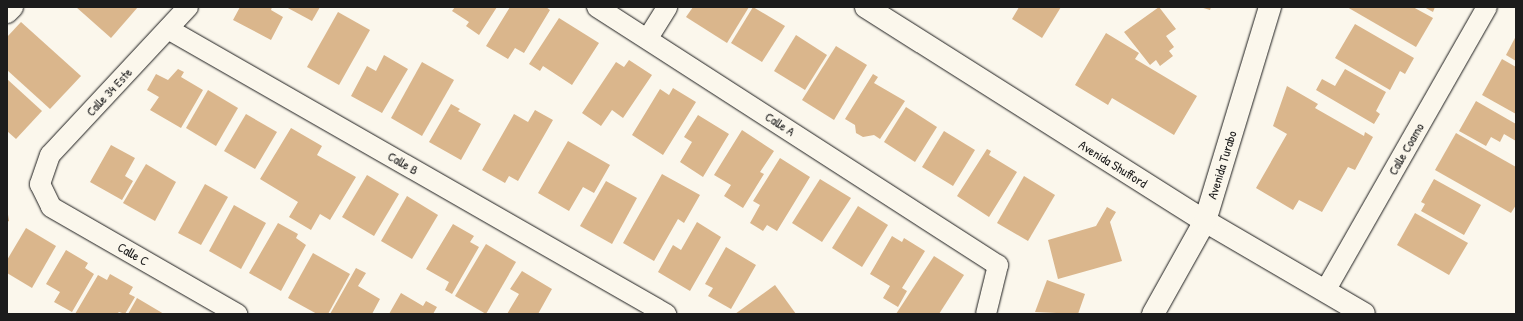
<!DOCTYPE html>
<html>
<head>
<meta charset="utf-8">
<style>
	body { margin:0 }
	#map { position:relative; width:1523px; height:321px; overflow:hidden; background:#fbf7ec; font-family:"Patrick Hand",sans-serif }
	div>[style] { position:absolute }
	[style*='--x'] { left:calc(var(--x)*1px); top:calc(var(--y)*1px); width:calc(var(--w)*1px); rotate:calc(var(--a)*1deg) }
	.building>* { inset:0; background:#dab68c }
	.roads { filter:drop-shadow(0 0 1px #1c1c1c) drop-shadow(0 0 1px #1c1c1c) }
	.street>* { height:20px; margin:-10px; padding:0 10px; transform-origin:10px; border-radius:10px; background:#fbf7ec }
	.secondary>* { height:22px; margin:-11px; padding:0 11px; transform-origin:11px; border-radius:11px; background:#fbf7ec }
	.primary>* { height:22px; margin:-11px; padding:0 11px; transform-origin:11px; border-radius:11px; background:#fbf7ec }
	span { translate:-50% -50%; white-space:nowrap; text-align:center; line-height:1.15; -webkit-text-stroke:3px #fbf7ec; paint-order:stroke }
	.street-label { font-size:13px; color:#1c1c1c }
	.frame { position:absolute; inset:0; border:8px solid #1c1c1c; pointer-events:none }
</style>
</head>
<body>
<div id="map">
	<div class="building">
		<div style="clip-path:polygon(76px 7px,138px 7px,111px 38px)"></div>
		<div style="clip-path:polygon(240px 7px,272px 7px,271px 10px,283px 17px,271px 40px,233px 20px)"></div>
		<div style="clip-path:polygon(286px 7px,320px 7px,312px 21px)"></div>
		<div style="clip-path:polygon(455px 7px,497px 7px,479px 35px,466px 26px,469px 22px,452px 11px)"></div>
		<div style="clip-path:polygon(510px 7px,546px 7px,550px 10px,524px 53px,515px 48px,508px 59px,486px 46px)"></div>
		<div style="clip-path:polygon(693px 7px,749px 7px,727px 43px,686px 17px)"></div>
		<div style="clip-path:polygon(753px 7px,785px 26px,762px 62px,731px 43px)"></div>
		<div style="clip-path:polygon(1019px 7px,1061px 7px,1042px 38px,1012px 19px)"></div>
		<div style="clip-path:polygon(1159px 7px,1176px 29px,1166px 36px,1174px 47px,1169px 51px,1173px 56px,1160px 66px,1156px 60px,1150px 65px,1124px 32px)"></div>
		<div style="clip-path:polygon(1200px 7px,1211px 7px,1210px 10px)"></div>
		<div style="clip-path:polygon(1347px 7px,1413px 7px,1433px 18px,1416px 47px)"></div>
		<div style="clip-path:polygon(1424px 7px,1435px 7px,1433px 12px)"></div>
		<div style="clip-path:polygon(338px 12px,370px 30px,339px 85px,307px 67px)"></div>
		<div style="clip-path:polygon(559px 18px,599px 43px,572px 85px,543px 66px,540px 71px,529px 64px)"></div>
		<div style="clip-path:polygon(21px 22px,81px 76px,50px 109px,7px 70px,7px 37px)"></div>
		<div style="clip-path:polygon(1355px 24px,1414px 58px,1405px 74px,1400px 71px,1390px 90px,1335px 58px)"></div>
		<div style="clip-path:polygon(1106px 33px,1139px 53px,1135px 59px,1197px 96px,1174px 135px,1112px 98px,1108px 105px,1075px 85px)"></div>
		<div style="clip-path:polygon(796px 35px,827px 55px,805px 90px,774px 71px)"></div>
		<div style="clip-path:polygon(1516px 36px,1516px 61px,1506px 55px)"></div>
		<div style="clip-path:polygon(836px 46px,867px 65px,834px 120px,802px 100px)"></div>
		<div style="clip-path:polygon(384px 55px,408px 69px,382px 113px,351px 96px,367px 66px,376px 71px)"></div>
		<div style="clip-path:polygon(1502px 59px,1516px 67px,1516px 114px,1482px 95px)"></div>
		<div style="clip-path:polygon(629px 60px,652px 75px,623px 118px,612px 110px,601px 126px,582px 113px,616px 62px,624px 67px)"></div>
		<div style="clip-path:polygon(422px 62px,454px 80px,422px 136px,391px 118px)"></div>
		<div style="clip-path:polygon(178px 69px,184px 72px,181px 77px,203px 90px,181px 128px,150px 110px,159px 97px,147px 90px,156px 74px,168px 80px)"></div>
		<div style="clip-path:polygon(1345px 69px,1386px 92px,1376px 111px,1380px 114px,1374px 124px,1316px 90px,1322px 79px,1335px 86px)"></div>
		<div style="clip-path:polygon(873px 74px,878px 77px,874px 83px,905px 101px,880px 139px,874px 135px,863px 137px,856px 133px,855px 125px,845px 119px)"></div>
		<div style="clip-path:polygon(7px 79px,42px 111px,16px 139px,7px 131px)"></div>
		<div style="clip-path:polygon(1287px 86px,1318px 104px,1315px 108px,1364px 136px,1365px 132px,1373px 137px,1355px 170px,1348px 167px,1322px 212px,1299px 200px,1293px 210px,1256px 188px,1287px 134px,1273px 126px)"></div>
		<div style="clip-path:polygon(673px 88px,696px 102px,663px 155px,632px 135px,660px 89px,669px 95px)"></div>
		<div style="clip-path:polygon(208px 90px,238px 108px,216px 146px,186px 128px)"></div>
		<div style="clip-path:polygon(1476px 101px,1516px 124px,1516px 141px,1504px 134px,1500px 142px,1491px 137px,1486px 146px,1459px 131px)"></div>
		<div style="clip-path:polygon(451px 104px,460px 109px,458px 111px,481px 124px,461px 160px,429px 142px)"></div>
		<div style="clip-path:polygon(906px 107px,937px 127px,915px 162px,884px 142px)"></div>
		<div style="clip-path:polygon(535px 110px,553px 120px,518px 181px,509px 176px,505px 183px,482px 170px,514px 114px,528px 122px)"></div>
		<div style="clip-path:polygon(246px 114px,277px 132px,255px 169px,224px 151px)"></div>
		<div style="clip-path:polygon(698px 115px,729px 134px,703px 177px,680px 162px,692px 142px,684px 137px)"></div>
		<div style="clip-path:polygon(291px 128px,322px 146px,317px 155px,356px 177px,330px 220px,320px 214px,311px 230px,289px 217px,298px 202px,260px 179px)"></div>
		<div style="clip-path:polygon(742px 130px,774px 151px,760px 172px,764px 174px,743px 208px,724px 196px,731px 185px,714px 175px)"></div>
		<div style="clip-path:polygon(944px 131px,975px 150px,953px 186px,922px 167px)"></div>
		<div style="clip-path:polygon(1456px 133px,1516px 167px,1516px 205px,1511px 213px,1435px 170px)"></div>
		<div style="clip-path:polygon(568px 141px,610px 165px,594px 193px,583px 187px,569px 211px,538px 193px)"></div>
		<div style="clip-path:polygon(111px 145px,135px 158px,125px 176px,133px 181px,122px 200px,90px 182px)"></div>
		<div style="clip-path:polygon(987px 149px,991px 151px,989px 155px,1017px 172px,989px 217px,957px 196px)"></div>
		<div style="clip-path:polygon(780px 158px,810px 177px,777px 231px,767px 225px,763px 231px,750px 223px,760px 205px,753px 201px)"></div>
		<div style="clip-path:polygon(146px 164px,176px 182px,155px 221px,123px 203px)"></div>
		<div style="clip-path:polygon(662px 174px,700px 195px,684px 223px,678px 219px,654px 261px,623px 243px)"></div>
		<div style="clip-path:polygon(367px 175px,399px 194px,374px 236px,342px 217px)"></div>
		<div style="clip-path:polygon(1024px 176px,1055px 195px,1028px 241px,997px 223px)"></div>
		<div style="clip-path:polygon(820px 179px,851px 198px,822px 242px,792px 223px)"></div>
		<div style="clip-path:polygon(1434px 179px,1481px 205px,1464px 235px,1421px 211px,1425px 204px,1421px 202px)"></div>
		<div style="clip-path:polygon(606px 181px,637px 198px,612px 244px,580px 226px)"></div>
		<div style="clip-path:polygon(205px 184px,228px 197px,201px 245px,178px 233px)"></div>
		<div style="clip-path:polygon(407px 196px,438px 215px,412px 259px,381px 241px)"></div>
		<div style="clip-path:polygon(234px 205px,266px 223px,241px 269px,209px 251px)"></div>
		<div style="clip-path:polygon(858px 206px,888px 225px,862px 267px,832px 248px)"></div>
		<div style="clip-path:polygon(1107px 207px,1116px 212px,1110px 222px,1122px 261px,1058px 279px,1048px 240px,1096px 226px)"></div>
		<div style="clip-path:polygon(7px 208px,9px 221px,7px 222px)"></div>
		<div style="clip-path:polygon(1415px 213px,1468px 243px,1449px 275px,1397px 245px)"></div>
		<div style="clip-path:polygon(697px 222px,721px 237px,690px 291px,658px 272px,673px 245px,681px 250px)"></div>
		<div style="clip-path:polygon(278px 223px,298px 234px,296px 238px,306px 245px,281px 291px,249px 273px)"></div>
		<div style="clip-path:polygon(453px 224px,474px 236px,470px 242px,479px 247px,452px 294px,445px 290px,449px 282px,426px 269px)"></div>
		<div style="clip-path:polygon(26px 228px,56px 246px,32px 288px,7px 273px,7px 260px)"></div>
		<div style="clip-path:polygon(892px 236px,902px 242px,904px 238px,925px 251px,902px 288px,907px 291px,898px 307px,883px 298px,890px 286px,870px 274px)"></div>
		<div style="clip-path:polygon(486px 244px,516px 262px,486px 314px,455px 296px)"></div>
		<div style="clip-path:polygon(726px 247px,756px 265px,731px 309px,708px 296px,713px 288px,705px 284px)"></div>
		<div style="clip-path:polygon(66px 250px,88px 263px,85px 268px,94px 274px,72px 312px,54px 302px,60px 292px,46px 284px)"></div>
		<div style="clip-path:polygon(313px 253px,350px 274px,328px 314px,317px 314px,288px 298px)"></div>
		<div style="clip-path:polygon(934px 256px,964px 275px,939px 314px,896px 314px)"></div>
		<div style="clip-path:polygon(356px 268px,366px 273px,358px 286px,380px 299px,372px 314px,330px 314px)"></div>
		<div style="clip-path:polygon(522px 271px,552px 289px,538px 314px,507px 314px,519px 294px,510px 289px)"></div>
		<div style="clip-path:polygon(110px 274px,133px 287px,129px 294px,135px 297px,125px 314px,119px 312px,117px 314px,75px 314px,98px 275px,107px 280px)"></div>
		<div style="clip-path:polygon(1047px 280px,1085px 294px,1078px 314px,1035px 312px)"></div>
		<div style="clip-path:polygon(775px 285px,796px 314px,735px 314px)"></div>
		<div style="clip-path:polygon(401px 293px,423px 306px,426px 301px,437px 307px,433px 314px,389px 314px)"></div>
		<div style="clip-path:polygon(137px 298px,164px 314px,128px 314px)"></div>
	</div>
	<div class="roads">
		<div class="street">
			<div style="--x:188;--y:7;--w:202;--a:133"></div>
			<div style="--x:50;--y:155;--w:31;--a:109"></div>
			<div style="--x:40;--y:184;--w:25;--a:64"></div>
			<div style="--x:51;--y:207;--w:215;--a:29.9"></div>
			<div style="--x:597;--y:7;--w:477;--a:32.8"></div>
			<div style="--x:998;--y:265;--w:50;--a:103.8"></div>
			<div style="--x:168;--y:29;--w:574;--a:29.78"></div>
			<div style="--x:648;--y:38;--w:36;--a:-58"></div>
			<div style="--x:1325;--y:291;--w:327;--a:-60.3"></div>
		</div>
		<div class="secondary">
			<div style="--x:866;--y:7;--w:401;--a:32.3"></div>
			<div style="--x:1205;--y:221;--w:184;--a:30.3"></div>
			<div style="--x:1153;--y:314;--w:107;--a:-60.8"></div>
			<div style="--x:1205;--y:221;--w:224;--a:-73.1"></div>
		</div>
		<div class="primary">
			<div style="--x:7;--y:12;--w:7;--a:-45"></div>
		</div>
	</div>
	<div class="street-label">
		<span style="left:109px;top:92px;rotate:-47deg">Calle 34 Este</span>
		<span style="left:780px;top:124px;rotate:33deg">Calle A</span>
		<span style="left:1406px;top:149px;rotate:-60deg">Calle Coamo</span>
		<span style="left:403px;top:163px;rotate:30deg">Calle B</span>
		<span style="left:1113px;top:164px;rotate:32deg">Avenida Shufford</span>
		<span style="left:1222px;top:165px;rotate:-73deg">Avenida Turabo</span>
		<span style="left:133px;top:254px;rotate:30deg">Calle C</span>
	</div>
	<div class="frame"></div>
</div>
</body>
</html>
